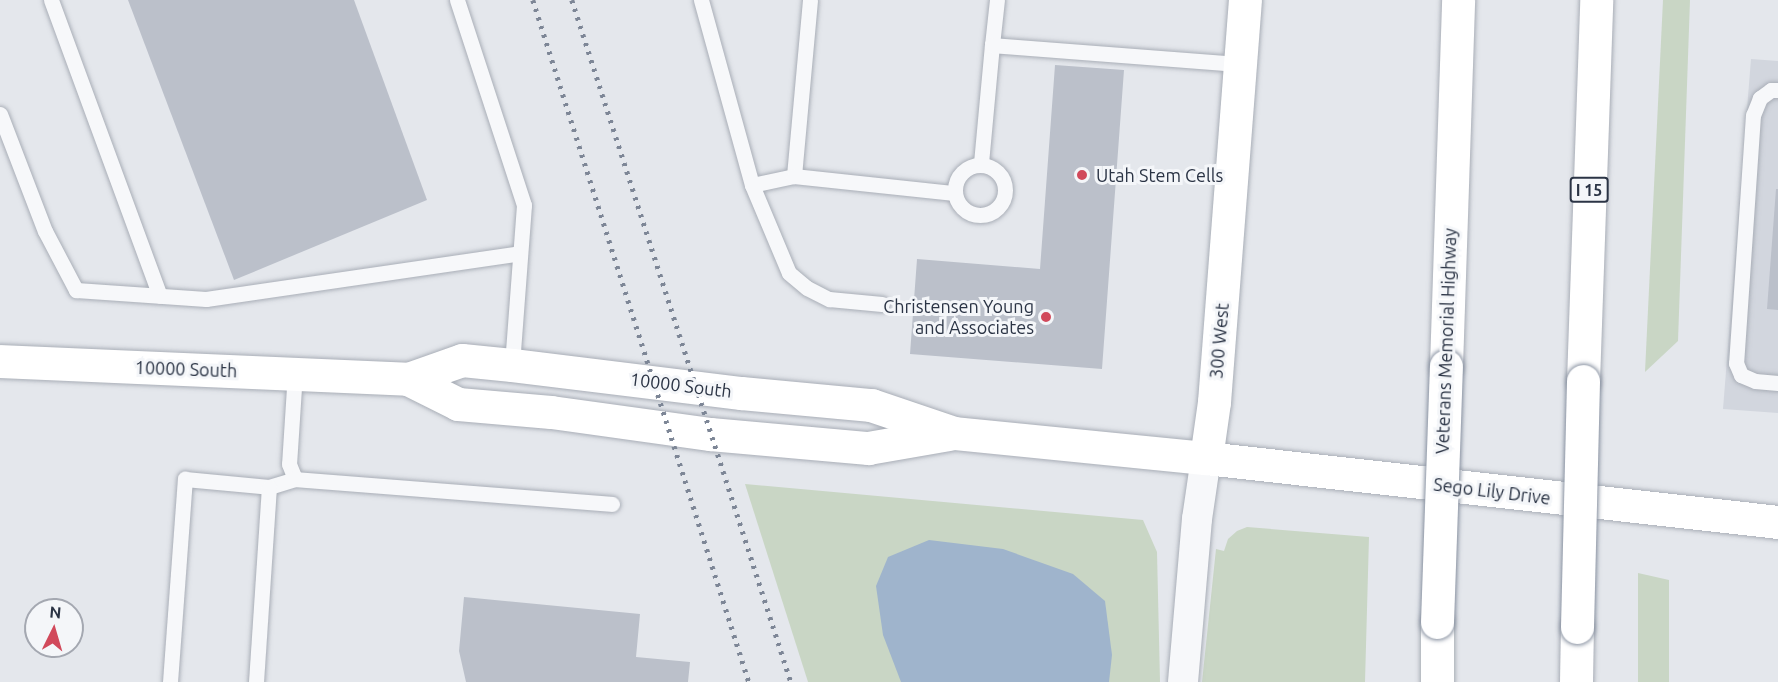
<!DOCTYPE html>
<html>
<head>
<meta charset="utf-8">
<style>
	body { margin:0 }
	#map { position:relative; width:1778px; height:682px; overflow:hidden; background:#e4e7ec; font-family:Ubuntu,sans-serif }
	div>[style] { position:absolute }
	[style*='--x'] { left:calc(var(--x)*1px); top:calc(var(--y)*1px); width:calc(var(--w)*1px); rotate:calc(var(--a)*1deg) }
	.built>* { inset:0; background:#d2d6de }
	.green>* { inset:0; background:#c9d6c5 }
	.water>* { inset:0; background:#9fb4cc }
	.building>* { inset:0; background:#bbc0ca }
	.roads { filter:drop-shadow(0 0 2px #a9aeb7) drop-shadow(0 0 2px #a9aeb7) }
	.lane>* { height:15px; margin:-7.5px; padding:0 7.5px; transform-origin:7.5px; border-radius:7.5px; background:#f7f8fa }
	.lane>.ring { margin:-7.5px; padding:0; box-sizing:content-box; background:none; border:15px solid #f7f8fa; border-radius:50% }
	.street>* { height:30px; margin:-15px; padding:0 15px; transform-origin:15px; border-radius:15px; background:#f7f8fa }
	.secondary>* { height:33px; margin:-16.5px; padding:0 16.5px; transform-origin:16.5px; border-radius:16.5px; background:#fff }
	.highway>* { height:33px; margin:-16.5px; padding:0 16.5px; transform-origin:16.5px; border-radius:16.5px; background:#fff }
	.rail>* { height:4.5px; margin-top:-2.25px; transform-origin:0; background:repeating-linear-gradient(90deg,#7d8696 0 3px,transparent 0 9px) }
	.bridges { filter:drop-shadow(0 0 2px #8b94a3) drop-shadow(0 0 2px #8b94a3) }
	.highway-bridge>* { height:33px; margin:-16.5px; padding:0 16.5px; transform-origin:16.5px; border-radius:16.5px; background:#fff }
	.dots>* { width:16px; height:16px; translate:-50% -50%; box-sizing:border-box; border:3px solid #f4f6f9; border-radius:50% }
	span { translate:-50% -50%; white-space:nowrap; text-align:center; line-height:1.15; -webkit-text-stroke:6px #f4f6f9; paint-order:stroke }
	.shield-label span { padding:2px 4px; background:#f4f6f9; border:2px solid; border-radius:4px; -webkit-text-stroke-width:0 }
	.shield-label { font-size:16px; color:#2b3445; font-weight:700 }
	.poi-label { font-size:18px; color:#2b3445 }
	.left { translate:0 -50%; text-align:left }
	.right { translate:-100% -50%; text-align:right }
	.street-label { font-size:18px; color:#2b3445 }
	.north { position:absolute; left:24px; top:598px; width:60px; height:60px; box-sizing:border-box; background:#f4f6f9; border:2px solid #a4a8b1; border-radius:50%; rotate:5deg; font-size:16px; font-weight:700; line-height:24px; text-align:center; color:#2b3445 }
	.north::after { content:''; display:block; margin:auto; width:21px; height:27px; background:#d1495b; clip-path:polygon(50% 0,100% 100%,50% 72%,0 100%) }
</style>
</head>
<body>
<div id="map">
	<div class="built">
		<div style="clip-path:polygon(1751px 59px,1778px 61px,1778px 413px,1723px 409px)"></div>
	</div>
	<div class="green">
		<div style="clip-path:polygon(1663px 0,1690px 0,1678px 341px,1645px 372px)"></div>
		<div style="clip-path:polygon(745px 484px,1143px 520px,1157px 552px,1160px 682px,808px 682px)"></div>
		<div style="clip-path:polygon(1247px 527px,1369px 537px,1365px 682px,1202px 682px,1216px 549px,1224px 551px,1228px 539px,1237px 531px)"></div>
		<div style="clip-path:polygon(1638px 573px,1669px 580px,1669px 682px,1638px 682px)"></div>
	</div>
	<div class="water">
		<div style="clip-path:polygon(929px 540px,1003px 549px,1073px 574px,1105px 601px,1112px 655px,1109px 682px,901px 682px,883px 635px,876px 586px,888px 557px)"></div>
	</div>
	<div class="building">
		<div style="clip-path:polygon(128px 0,354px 0,427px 200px,234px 280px)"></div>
		<div style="clip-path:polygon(1055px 65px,1124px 70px,1102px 369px,910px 354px,917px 259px,1040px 269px)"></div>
		<div style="clip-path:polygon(1776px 189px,1778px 189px,1778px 310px,1767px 309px)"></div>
		<div style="clip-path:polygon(464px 597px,640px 614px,636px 657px,690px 662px,688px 682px,466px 682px,459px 651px)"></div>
	</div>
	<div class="roads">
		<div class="lane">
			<div style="--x:51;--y:0;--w:315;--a:69.8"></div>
			<div style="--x:457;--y:0;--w:216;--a:71.9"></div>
			<div style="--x:524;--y:205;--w:160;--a:94.3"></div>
			<div style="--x:701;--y:0;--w:192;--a:74.6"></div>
			<div style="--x:752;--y:185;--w:43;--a:-12.1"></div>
			<div style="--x:810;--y:0;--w:177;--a:95.2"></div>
			<div style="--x:794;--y:176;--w:161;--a:6.1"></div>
			<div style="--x:992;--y:45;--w:45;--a:-83.7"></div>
			<div style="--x:1778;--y:90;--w:7;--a:180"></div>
			<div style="--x:1771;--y:90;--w:14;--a:144"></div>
			<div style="--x:1760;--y:98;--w:18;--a:112"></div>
			<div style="--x:1753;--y:115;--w:249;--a:93.9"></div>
			<div style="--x:1736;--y:363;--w:13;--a:67"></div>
			<div style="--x:1741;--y:375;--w:15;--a:23"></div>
			<div style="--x:1755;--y:381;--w:23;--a:5"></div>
			<div style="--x:0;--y:114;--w:125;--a:69"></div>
			<div style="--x:45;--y:231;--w:67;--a:62.3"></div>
			<div style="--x:76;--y:290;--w:130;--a:4"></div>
			<div style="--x:206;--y:299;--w:317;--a:-8.3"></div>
			<div style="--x:981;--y:163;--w:119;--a:-84.7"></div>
			<div style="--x:992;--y:45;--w:249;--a:4.4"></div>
			<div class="ring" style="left:955px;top:165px;width:35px;height:35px"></div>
			<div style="--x:752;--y:185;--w:95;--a:67.2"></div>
			<div style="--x:789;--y:273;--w:23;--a:40"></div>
			<div style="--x:807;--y:288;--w:25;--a:27"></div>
			<div style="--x:829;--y:299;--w:53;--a:5.4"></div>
			<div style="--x:295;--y:372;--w:92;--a:93.7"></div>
			<div style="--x:289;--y:464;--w:16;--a:68"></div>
			<div style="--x:295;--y:479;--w:318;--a:4.5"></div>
			<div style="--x:170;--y:682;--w:204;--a:-85.8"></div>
			<div style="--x:185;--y:479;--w:84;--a:5.4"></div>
			<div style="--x:269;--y:487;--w:27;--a:-17"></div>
			<div style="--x:256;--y:682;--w:195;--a:-86.2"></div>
		</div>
		<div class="street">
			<div style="--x:1183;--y:682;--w:164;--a:-85.1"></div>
			<div style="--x:1197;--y:519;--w:62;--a:-81.6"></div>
		</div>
		<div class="secondary">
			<div style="--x:0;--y:361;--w:408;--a:2.5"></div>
			<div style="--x:408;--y:379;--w:56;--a:26.6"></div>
			<div style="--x:458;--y:404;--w:93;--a:4.9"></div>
			<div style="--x:551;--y:412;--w:161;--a:7.9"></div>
			<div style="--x:710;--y:434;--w:159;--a:5.1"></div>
			<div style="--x:868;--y:448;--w:82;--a:-9.8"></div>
			<div style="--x:408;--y:379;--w:57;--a:-19.4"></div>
			<div style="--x:462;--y:360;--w:50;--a:5.7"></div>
			<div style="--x:512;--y:365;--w:231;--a:7"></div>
			<div style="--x:741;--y:393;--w:131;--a:5.3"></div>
			<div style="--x:871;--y:405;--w:88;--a:18.6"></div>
			<div style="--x:954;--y:433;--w:253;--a:5.7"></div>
			<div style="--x:1206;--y:458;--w:576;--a:6.38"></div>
			<div style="--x:1206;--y:458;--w:57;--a:-81.9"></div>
			<div style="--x:1214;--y:402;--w:403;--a:-85.6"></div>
		</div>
		<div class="highway">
			<div style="--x:1446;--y:366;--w:366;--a:-88.1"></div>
			<div style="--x:1583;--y:381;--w:381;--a:-88"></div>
			<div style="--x:1437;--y:682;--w:60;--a:-90"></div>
			<div style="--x:1576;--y:682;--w:55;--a:-89"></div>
		</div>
	</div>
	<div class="rail">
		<div style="--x:533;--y:0;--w:715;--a:72.43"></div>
		<div style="--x:572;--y:0;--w:716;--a:72.2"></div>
	</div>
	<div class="bridges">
		<div class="highway-bridge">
			<div style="--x:1437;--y:622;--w:256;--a:-88"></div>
			<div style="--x:1577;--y:627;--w:246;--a:-88.6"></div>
		</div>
	</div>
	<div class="dots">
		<div style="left:1082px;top:175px;background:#d1495b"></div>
		<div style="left:1046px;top:317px;background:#d1495b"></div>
	</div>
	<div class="shield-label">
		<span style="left:1589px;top:190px">I 15</span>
	</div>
	<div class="poi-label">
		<span class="left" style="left:1096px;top:175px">Utah Stem Cells</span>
		<span class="right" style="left:1034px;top:317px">Christensen Young<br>and Associates</span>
	</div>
	<div class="street-label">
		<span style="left:1219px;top:341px;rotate:-85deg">300 West</span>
		<span style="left:1446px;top:341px;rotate:-88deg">Veterans Memorial Highway</span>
		<span style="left:186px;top:369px;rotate:2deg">10000 South</span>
		<span style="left:681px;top:385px;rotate:7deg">10000 South</span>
		<span style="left:1492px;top:491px;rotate:7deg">Sego Lily Drive</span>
	</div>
	<div class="north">N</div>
</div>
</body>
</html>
